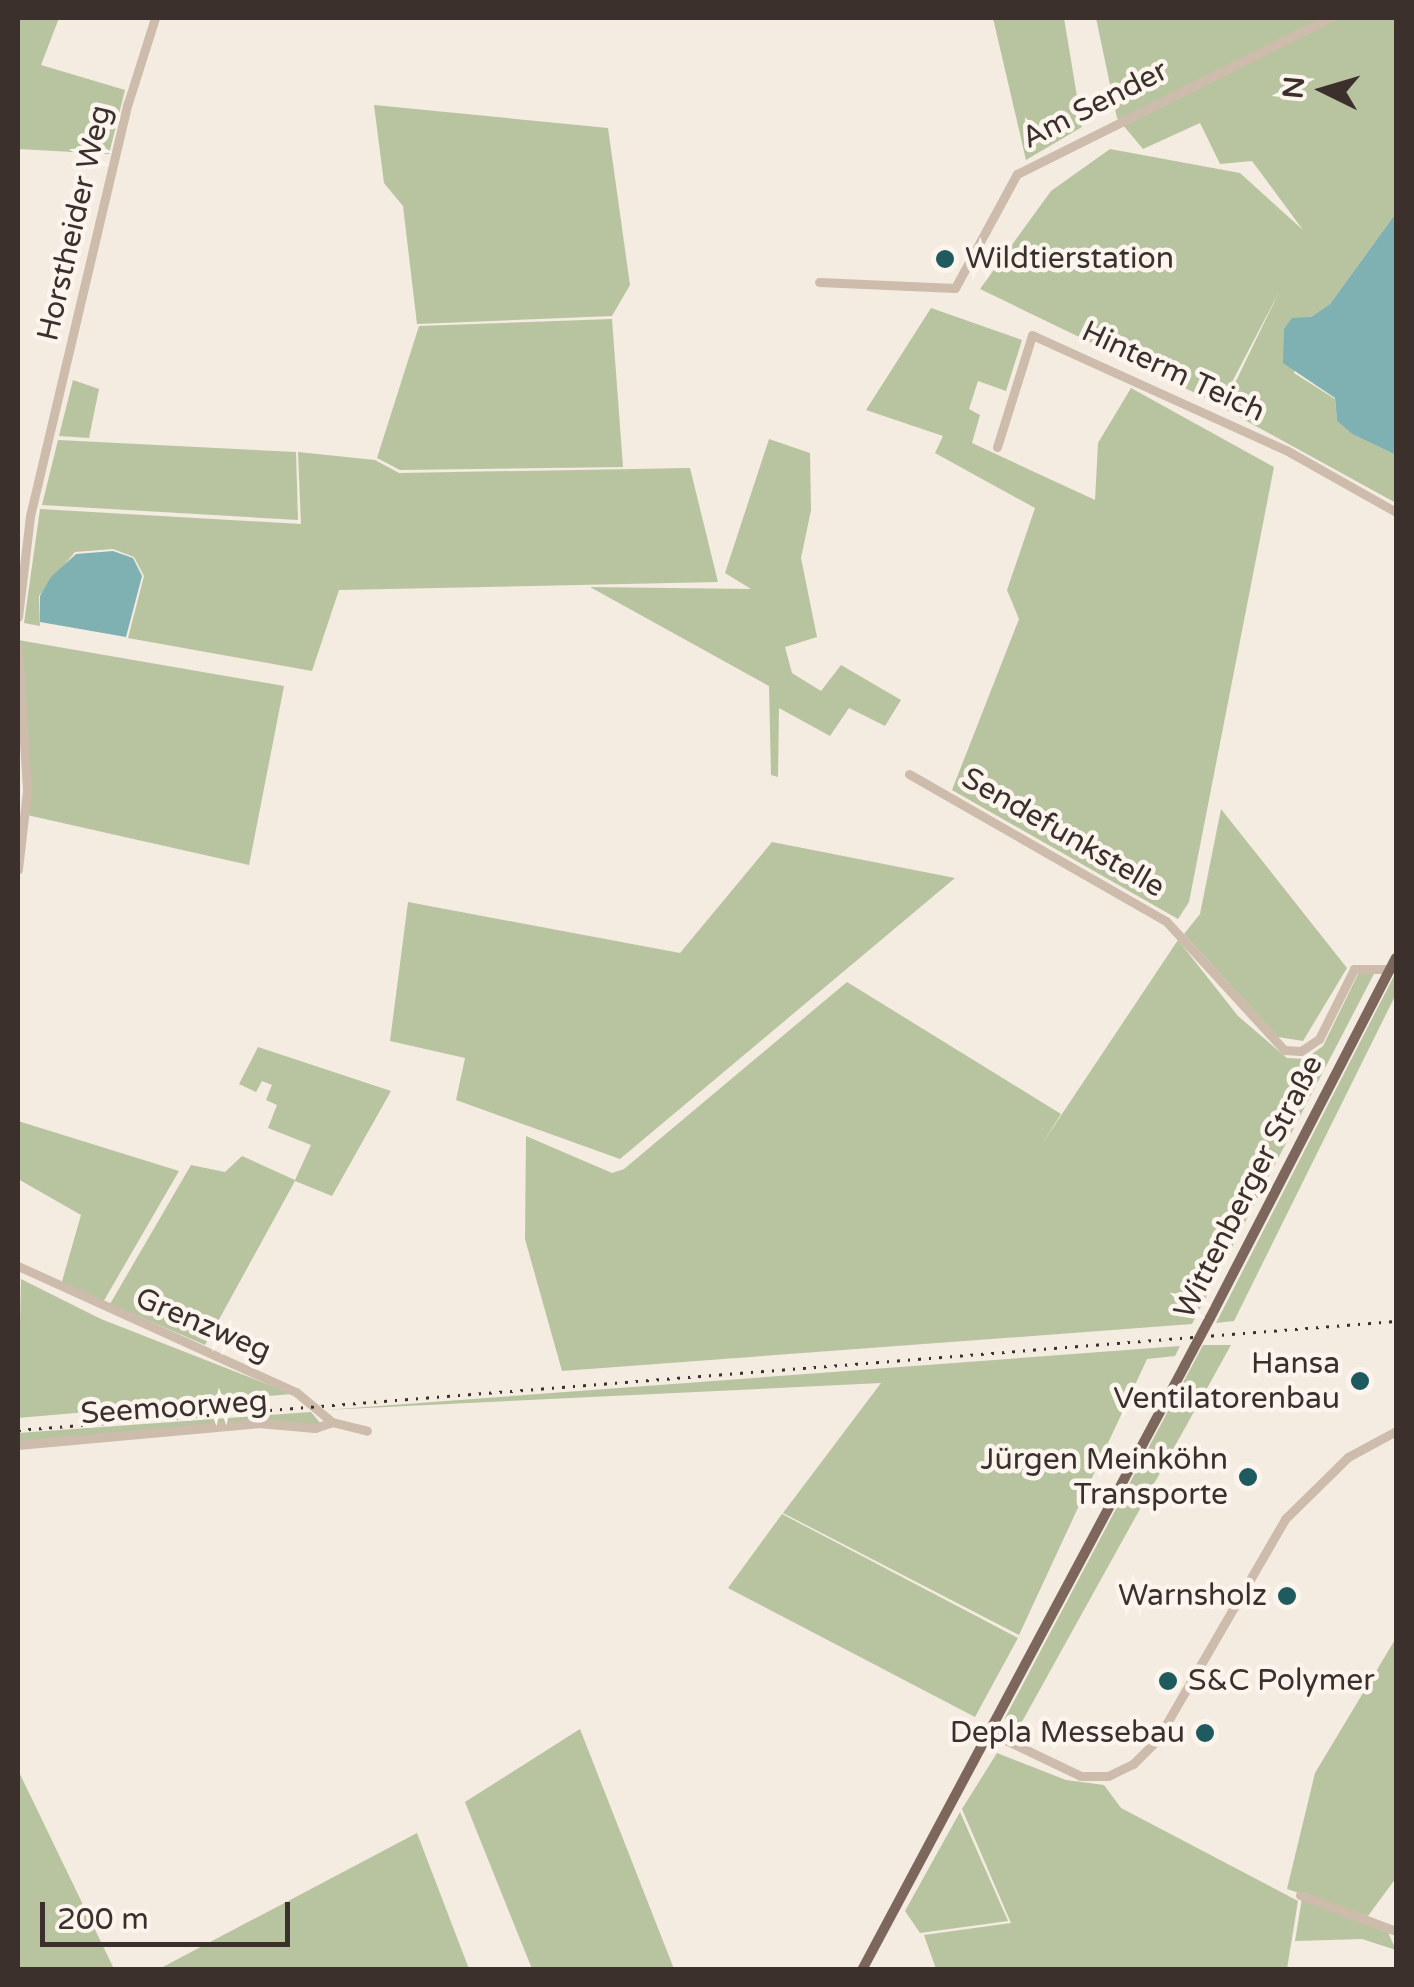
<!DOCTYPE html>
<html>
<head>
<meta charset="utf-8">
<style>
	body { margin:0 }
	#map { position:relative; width:1414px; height:1987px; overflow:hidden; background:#f4ebe1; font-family:"Varela Round",sans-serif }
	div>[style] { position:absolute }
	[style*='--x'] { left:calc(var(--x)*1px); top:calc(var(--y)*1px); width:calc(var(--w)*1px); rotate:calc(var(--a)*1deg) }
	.green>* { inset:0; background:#b8c4a0 }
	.water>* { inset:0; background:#7fb0b2 }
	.minor>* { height:9px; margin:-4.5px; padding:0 4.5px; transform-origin:4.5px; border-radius:4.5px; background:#cdbbac }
	.major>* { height:10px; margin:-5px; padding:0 5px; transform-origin:5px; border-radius:5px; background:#7d675c }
	.rail>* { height:2.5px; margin-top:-1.25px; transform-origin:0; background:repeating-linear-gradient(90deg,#3b302b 0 2.5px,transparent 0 10.5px) }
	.major-bridge>* { height:10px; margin:-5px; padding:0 5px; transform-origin:5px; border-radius:5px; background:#7d675c }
	.dots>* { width:28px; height:28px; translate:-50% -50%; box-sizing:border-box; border:5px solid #fbf5ee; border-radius:50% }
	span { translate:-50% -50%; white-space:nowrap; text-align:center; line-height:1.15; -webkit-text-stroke:9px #fbf5ee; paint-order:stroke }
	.street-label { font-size:30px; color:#3b302b }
	.poi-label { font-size:30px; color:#3b302b }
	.left { translate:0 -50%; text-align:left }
	.right { translate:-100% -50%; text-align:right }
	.frame { position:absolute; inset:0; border:20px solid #3b302b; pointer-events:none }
	.north { position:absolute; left:1274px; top:40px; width:100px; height:100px; -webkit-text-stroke:8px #fbf5ee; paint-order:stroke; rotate:275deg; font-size:28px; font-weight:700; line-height:40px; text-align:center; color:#3b302b }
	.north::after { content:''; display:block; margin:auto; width:35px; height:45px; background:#3b302b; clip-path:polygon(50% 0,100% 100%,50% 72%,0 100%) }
	.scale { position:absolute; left:40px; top:1902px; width:250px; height:45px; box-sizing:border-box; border:5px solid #3b302b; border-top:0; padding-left:12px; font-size:30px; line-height:35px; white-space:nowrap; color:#3b302b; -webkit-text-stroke:8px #fbf5ee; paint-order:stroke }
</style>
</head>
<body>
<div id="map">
	<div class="green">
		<div style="clip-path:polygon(18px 18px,59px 18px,41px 65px,125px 90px,109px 154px,18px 149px)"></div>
		<div style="clip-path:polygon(993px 18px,1064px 18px,1082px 127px,1026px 160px)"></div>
		<div style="clip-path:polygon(1096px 18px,1396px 18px,1396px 213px,1330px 304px,1311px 317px,1294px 373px,1335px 399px,1337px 421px,1352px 434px,1396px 455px,1396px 503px,1223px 408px,1279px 292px,1220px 405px,980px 289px,1051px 191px,1110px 149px,1240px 173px,1303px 230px,1252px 161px,1220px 164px,1200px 123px,1143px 149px,1117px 118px)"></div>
		<div style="clip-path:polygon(374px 105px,608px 128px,630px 285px,612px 316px,417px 324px,403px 206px,384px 183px)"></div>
		<div style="clip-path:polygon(931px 308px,1022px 340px,1006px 391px,978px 381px,969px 409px,980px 415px,972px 443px,1095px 500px,1098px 443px,1131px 388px,1274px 467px,1189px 902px,1178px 919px,952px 790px,1019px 619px,1007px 590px,1035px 508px,935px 453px,943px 436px,866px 410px)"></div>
		<div style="clip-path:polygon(612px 319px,623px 467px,400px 470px,377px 458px,419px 326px)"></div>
		<div style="clip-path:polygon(73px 380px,99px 389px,89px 438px,59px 436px)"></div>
		<div style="clip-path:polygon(769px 439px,810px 453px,811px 510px,801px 558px,817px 637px,785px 647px,792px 673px,821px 691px,841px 665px,901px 700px,885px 726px,849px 708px,830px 736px,779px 708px,778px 777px,771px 775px,769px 686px,590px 587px,751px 589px,725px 573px)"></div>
		<div style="clip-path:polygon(58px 440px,296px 452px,298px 520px,42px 505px)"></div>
		<div style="clip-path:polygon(298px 452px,375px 460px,399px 473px,690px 468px,718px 582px,339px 590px,312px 671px,128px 638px,144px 576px,134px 557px,113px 549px,75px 552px,39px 596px,40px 626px,24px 623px,40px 509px,301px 524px)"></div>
		<div style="clip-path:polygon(18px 640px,284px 686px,249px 865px,27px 815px)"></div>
		<div style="clip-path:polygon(1221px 809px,1347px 968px,1303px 1041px,1278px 1037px,1184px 934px,1200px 914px)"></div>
		<div style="clip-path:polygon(772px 842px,955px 878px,620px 1159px,456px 1100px,465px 1058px,390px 1041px,408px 902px,680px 953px)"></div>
		<div style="clip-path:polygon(1178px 940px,1238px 1016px,1287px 1058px,1305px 1059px,1323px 1046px,1359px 972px,1376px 970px,1192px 1324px,562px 1371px,525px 1239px,526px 1136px,612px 1173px,624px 1169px,847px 982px,1061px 1114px,1040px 1147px)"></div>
		<div style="clip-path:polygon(1396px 972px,1396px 994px,1234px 1321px,1216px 1323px)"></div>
		<div style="clip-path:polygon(258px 1047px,391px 1091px,332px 1196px,295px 1181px,205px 1345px,110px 1304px,191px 1165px,225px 1172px,242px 1156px,295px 1180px,311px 1145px,268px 1128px,277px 1105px,266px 1100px,272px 1085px,262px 1081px,256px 1092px,239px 1084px)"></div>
		<div style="clip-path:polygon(18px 1121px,179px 1171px,102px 1304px,61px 1285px,81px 1215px,18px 1179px)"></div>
		<div style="clip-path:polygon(21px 1279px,101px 1319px,292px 1394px,18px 1418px)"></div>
		<div style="clip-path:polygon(1203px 1345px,1231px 1345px,1014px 1736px,1005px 1718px)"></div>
		<div style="clip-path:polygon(1180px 1346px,1175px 1356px,1147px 1359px,1019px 1635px,783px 1513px,881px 1383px,325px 1410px)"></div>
		<div style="clip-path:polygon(311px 1412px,321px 1424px,18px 1442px,18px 1433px)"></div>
		<div style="clip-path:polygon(782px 1514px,1018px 1638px,975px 1717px,728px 1588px)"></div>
		<div style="clip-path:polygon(1396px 1638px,1396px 1878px,1368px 1916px,1287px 1889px,1315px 1773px)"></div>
		<div style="clip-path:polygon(580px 1729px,674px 1969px,532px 1969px,465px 1802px)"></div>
		<div style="clip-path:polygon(997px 1753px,1066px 1780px,1104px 1785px,1121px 1808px,1298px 1901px,1287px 1969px,936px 1969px,924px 1935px,1011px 1923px,962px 1809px)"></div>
		<div style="clip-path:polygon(18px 1770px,114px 1969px,18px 1969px)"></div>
		<div style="clip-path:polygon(960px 1812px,1008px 1921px,920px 1933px,905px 1911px)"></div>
		<div style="clip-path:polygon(417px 1833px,469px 1969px,159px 1969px)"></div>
		<div style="clip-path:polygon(1302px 1898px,1387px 1930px,1396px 1950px,1362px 1939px,1295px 1941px)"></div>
	</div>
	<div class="water">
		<div style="clip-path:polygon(1396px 213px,1396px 455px,1352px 434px,1337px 421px,1335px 398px,1283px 363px,1284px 329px,1292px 318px,1311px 317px,1330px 304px)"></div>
		<div style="clip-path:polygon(113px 551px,133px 558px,142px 576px,126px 637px,40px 622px,40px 596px,51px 577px,76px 554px)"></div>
	</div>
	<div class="minor">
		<div style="--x:819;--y:282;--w:136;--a:2.5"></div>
		<div style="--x:955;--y:288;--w:130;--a:-61.5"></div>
		<div style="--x:1017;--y:174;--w:350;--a:-26.5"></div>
		<div style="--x:997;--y:447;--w:117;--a:-72.6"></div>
		<div style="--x:1032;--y:335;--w:279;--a:24.4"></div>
		<div style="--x:1286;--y:450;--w:126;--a:29.4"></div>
		<div style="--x:18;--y:617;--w:102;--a:-83.2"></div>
		<div style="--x:30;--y:516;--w:424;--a:-76.7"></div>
		<div style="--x:128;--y:103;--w:89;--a:-72.4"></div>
		<div style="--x:18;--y:646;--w:145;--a:86.4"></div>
		<div style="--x:27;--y:791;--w:79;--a:96.6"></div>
		<div style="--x:909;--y:774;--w:296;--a:29.8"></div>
		<div style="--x:1166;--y:921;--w:175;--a:47.5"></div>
		<div style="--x:1284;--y:1050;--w:17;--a:3"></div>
		<div style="--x:1301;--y:1051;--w:22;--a:-34"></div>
		<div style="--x:1319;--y:1039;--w:78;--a:-63.4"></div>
		<div style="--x:1354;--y:969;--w:37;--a:0"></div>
		<div style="--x:18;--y:1266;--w:305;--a:24.4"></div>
		<div style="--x:296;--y:1392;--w:47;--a:39.8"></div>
		<div style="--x:332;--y:1422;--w:36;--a:14"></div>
		<div style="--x:18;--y:1445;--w:241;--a:-5.2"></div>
		<div style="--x:258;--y:1423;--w:57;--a:5"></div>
		<div style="--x:315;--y:1428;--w:18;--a:-19"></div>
		<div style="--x:989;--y:1732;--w:102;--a:25.6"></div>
		<div style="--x:1081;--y:1776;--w:27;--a:0"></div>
		<div style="--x:1108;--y:1776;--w:28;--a:-26"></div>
		<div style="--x:1133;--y:1764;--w:34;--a:-45"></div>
		<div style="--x:1157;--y:1740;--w:255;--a:-59.9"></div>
		<div style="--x:1285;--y:1519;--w:88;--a:-44.5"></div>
		<div style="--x:1348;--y:1457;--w:55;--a:-28.4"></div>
		<div style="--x:1300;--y:1895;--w:103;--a:20.6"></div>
	</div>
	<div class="major">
		<div style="--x:1210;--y:1318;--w:405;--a:-62.7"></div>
		<div style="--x:862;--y:1970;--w:686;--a:-61.9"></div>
	</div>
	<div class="rail">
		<div style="--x:18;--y:1430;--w:1382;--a:-4.52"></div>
	</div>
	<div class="major-bridge">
		<div style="--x:1185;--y:1365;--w:53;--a:-62"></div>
	</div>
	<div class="dots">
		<div style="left:945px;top:259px;background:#1f5a5e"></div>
		<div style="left:1360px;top:1381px;background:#1f5a5e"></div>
		<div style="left:1248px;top:1477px;background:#1f5a5e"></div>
		<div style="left:1287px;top:1596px;background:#1f5a5e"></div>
		<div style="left:1168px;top:1681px;background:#1f5a5e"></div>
		<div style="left:1205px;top:1733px;background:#1f5a5e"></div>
	</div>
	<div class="street-label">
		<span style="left:1095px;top:105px;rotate:-27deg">Am Sender</span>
		<span style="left:75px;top:223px;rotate:-77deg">Horstheider Weg</span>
		<span style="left:1173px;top:372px;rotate:25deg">Hinterm Teich</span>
		<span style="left:1063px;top:833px;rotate:30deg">Sendefunkstelle</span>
		<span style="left:1249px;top:1187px;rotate:-63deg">Wittenberger Straße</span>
		<span style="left:203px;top:1325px;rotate:23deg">Grenzweg</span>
		<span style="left:174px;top:1408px;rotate:-4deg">Seemoorweg</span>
	</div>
	<div class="poi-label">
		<span class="left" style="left:965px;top:259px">Wildtierstation</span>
		<span class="right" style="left:1340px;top:1381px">Hansa<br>Ventilatorenbau</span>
		<span class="right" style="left:1228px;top:1477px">Jürgen Meinköhn<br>Transporte</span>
		<span class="right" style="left:1267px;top:1596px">Warnsholz</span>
		<span class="left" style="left:1188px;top:1681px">S&amp;C Polymer</span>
		<span class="right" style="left:1185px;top:1733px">Depla Messebau</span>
	</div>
	<div class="frame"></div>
	<div class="north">N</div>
	<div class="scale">200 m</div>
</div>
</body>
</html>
